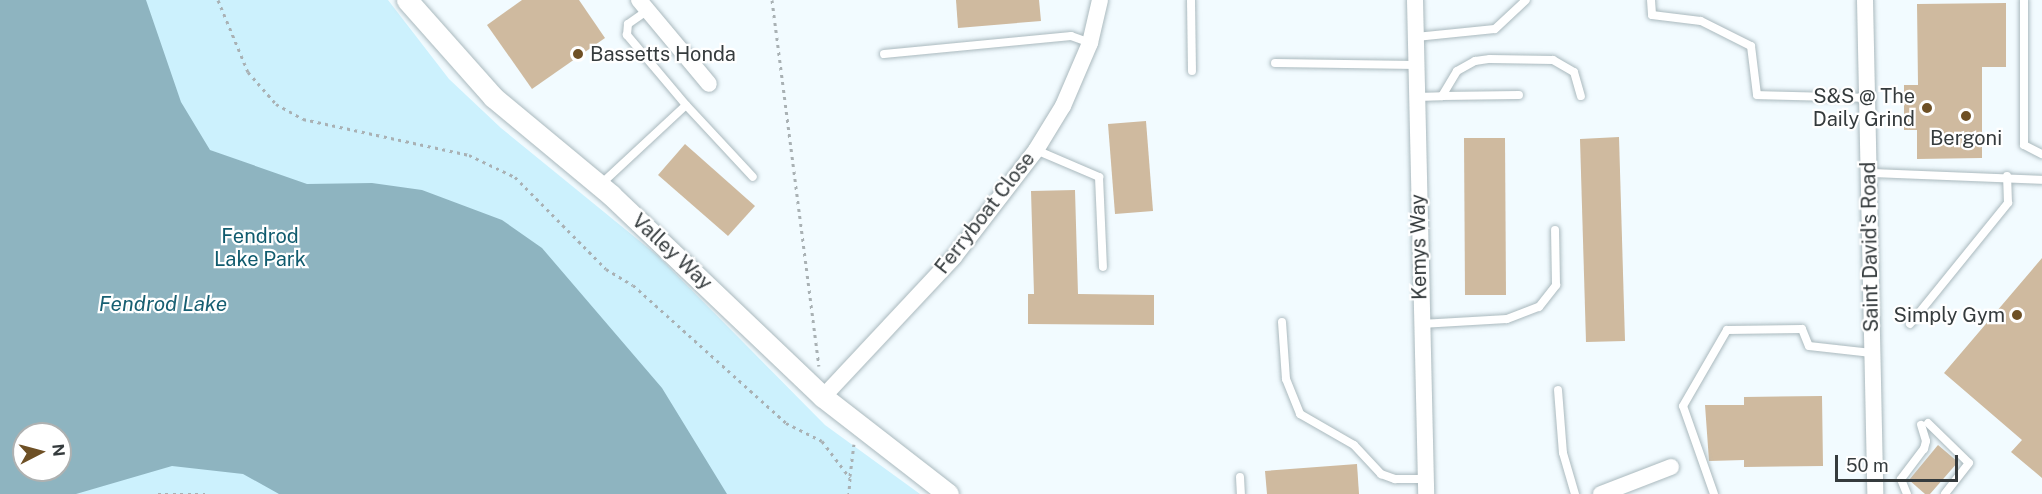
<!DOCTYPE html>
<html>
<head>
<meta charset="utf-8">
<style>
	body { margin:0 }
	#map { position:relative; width:2042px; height:494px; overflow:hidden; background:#f2fbff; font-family:"Public Sans",sans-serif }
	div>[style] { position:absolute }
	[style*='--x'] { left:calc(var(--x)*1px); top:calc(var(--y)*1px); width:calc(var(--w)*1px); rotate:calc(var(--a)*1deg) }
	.green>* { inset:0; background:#ccf1fd }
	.water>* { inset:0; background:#8eb4c0 }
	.building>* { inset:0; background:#cfba9f }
	.path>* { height:3px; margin-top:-1.5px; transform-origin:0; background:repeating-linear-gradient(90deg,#a9b1b4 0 3px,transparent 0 7.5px) }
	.roads { filter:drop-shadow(0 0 2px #aab9be) drop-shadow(0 0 2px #aab9be) }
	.service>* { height:8px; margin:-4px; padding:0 4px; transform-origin:4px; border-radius:4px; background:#fff }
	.minor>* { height:16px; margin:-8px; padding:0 8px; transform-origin:8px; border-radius:8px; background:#fff }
	.tertiary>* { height:21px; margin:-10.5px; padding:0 10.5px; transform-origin:10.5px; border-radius:10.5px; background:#fff }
	.dots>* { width:16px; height:16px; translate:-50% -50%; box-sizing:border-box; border:3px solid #fff; border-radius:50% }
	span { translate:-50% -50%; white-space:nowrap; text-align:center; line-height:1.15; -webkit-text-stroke:4.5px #fff; paint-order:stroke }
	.poi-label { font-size:20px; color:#353b3d }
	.left { translate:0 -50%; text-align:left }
	.right { translate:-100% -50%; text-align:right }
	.street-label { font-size:20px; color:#353b3d }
	.park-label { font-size:20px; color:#105b6e }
	.water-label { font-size:21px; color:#175f72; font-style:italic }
	.north { position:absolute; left:12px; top:422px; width:60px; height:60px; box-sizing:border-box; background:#fff; border:2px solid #aeb1b1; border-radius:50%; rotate:84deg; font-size:16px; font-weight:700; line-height:24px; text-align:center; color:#353b3d }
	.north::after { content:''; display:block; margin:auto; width:21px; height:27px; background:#6e5025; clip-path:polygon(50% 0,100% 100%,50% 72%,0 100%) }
	.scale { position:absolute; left:1835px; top:455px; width:123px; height:27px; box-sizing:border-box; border:3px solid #353b3d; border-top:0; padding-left:8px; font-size:18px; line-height:21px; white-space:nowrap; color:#353b3d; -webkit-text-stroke:4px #fff; paint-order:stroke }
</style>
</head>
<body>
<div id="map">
	<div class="green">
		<div style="clip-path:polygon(evenodd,0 0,388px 0,449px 79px,501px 128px,658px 256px,825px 425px,920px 494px,0 494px,0 0,24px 434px,60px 434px,60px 470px,24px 470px,24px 434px)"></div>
	</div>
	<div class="water">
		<div style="clip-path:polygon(evenodd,0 0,146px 0,181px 102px,210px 150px,307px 184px,372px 183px,422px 190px,502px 220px,542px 248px,662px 388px,727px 494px,279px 494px,243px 474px,172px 466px,76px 494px,0 494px,0 0,24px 434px,60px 434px,60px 470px,24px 470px,24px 434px)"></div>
	</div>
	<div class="building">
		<div style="clip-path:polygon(522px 0,579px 0,605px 38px,532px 89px,487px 25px)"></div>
		<div style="clip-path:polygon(956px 0,1039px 0,1041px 21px,958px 28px)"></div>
		<div style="clip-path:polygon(2006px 3px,2006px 67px,1982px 67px,1982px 158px,1917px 159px,1917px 130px,1904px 130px,1904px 85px,1918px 85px,1917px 4px)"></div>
		<div style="clip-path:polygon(1146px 121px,1153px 211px,1115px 214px,1108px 124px)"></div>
		<div style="clip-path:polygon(1619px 137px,1625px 341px,1586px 342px,1580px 139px)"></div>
		<div style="clip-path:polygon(1464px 138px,1505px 138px,1506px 295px,1465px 295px)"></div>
		<div style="clip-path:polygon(685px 144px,755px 206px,728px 236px,658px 175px)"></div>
		<div style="clip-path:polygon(1075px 190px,1078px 294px,1154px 295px,1154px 325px,1028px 324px,1028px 294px,1034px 294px,1031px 191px)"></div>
		<div style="clip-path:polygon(2042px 258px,2042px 478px,2011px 452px,2022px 440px,1944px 373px)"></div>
		<div style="clip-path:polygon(1822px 396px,1823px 466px,1744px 467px,1744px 460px,1709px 461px,1705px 405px,1744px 405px,1744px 397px)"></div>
		<div style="clip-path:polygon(1938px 445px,1958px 462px,1930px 494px,1925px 494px,1909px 480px)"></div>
		<div style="clip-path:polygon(1357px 464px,1359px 494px,1267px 494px,1265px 471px)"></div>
	</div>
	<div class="path">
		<div style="--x:218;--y:0;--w:78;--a:67.4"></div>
		<div style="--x:248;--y:72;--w:43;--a:48.8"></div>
		<div style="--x:276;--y:104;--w:31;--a:29"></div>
		<div style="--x:303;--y:119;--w:170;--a:12.2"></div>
		<div style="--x:469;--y:155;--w:51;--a:25.6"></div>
		<div style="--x:515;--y:177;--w:129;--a:45.3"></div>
		<div style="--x:606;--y:269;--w:31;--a:31"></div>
		<div style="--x:633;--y:285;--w:206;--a:42"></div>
		<div style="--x:786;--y:423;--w:40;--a:26.6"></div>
		<div style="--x:822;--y:441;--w:46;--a:52.9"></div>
		<div style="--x:850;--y:478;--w:16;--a:94"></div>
		<div style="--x:772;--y:0;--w:369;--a:82.7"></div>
		<div style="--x:850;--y:476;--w:32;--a:-83"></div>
		<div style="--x:158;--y:494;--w:47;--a:0"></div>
	</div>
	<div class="roads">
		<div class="service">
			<div style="--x:1191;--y:0;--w:71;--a:89.2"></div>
			<div style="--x:1651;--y:0;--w:15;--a:86"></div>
			<div style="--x:1652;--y:15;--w:49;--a:7"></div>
			<div style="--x:1701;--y:21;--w:56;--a:26.6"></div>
			<div style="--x:1751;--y:46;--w:49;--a:83"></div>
			<div style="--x:1757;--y:95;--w:111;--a:1.5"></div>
			<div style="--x:2024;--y:0;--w:145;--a:90"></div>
			<div style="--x:2024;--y:145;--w:20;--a:27"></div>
			<div style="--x:1416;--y:37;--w:79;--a:-5.8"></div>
			<div style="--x:1495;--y:29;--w:42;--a:-43.1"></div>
			<div style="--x:884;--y:54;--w:188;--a:-5.5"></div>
			<div style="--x:1071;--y:36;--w:20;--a:20"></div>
			<div style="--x:1275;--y:63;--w:141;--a:0.8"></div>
			<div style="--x:1442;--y:96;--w:77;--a:-0.7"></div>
			<div style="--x:1417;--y:97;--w:25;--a:-2"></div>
			<div style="--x:1442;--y:96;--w:29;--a:-59"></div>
			<div style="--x:1457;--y:71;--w:21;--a:-29"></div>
			<div style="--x:1475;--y:61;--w:15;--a:-8"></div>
			<div style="--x:1490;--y:59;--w:63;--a:0.9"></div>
			<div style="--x:1553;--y:60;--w:24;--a:30"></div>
			<div style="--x:1574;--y:72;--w:25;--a:74"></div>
			<div style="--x:686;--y:105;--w:98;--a:47.1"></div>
			<div style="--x:1036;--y:150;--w:69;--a:23.2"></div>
			<div style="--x:1099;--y:177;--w:90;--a:87.5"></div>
			<div style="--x:1870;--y:173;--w:172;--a:2.3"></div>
			<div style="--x:600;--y:185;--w:117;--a:-42.9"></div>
			<div style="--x:686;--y:105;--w:92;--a:-130.1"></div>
			<div style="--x:627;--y:35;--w:11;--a:-85"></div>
			<div style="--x:628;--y:24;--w:24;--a:-35"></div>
			<div style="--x:1282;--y:322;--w:57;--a:86"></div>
			<div style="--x:1286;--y:379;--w:38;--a:68"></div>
			<div style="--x:1300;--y:414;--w:62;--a:29.9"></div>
			<div style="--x:1354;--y:445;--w:40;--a:47"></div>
			<div style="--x:1381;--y:474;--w:15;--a:20"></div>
			<div style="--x:1395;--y:479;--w:31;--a:0"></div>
			<div style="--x:1421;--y:324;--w:86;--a:-3.3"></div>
			<div style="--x:1507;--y:319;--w:34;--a:-21"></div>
			<div style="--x:1539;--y:307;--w:28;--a:-52"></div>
			<div style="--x:1556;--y:285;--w:55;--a:-91"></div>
			<div style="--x:1910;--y:324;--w:156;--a:-51"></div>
			<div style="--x:2008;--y:203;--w:27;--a:-92"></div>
			<div style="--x:1558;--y:390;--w:63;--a:85.5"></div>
			<div style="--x:1563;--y:453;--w:43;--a:73.7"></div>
			<div style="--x:1928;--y:423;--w:57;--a:44.3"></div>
			<div style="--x:1969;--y:463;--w:39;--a:128"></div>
			<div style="--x:1240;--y:477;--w:17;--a:87"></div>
			<div style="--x:1714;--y:494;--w:93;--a:-109.4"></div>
			<div style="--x:1683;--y:406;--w:88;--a:-59.9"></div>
			<div style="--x:1727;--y:330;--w:75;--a:-0.8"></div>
			<div style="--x:1802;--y:329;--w:18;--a:68"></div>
			<div style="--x:1809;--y:346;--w:63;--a:6.3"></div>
			<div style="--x:1907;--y:494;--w:16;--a:-112"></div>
			<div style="--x:1901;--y:479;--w:38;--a:-53"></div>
			<div style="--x:1924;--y:449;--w:8;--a:-76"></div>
			<div style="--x:1926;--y:441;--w:17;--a:-107"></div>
		</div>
		<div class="minor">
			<div style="--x:639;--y:0;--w:109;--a:50.2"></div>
			<div style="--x:1415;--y:0;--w:494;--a:88.7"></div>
			<div style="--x:1865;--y:0;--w:494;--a:88.8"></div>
			<div style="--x:823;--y:397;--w:192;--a:-46.9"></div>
			<div style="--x:954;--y:257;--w:135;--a:-52.5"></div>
			<div style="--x:1036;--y:150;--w:52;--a:-58.5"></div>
			<div style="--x:1063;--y:106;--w:69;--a:-66.8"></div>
			<div style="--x:1090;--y:43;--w:44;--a:-76.9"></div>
			<div style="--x:1601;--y:494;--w:75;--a:-21.1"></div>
		</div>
		<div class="tertiary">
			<div style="--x:407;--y:0;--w:130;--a:48.4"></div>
			<div style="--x:493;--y:97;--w:153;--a:39.7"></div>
			<div style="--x:611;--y:195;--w:293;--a:43.6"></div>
			<div style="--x:823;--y:397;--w:158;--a:37.8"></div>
		</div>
	</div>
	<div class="dots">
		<div style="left:578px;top:54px;background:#6e5025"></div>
		<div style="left:1927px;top:108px;background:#6e5025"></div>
		<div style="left:1966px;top:116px;background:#6e5025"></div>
		<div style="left:2017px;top:315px;background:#6e5025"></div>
	</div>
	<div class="poi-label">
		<span class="left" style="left:590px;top:54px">Bassetts Honda</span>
		<span class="right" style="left:1915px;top:108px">S&amp;S @ The<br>Daily Grind</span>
		<span style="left:1966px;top:138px">Bergoni</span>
		<span class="right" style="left:2005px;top:315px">Simply Gym</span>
	</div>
	<div class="street-label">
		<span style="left:985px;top:213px;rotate:-52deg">Ferryboat Close</span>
		<span style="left:1419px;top:247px;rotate:-91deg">Kemys Way</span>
		<span style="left:1870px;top:247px;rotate:-91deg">Saint David's Road</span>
		<span style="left:672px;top:252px;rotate:43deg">Valley Way</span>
	</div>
	<div class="park-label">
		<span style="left:260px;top:248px">Fendrod<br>Lake Park</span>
	</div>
	<div class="water-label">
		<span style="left:163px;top:304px">Fendrod Lake</span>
	</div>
	<div class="north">N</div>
	<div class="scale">50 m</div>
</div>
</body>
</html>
